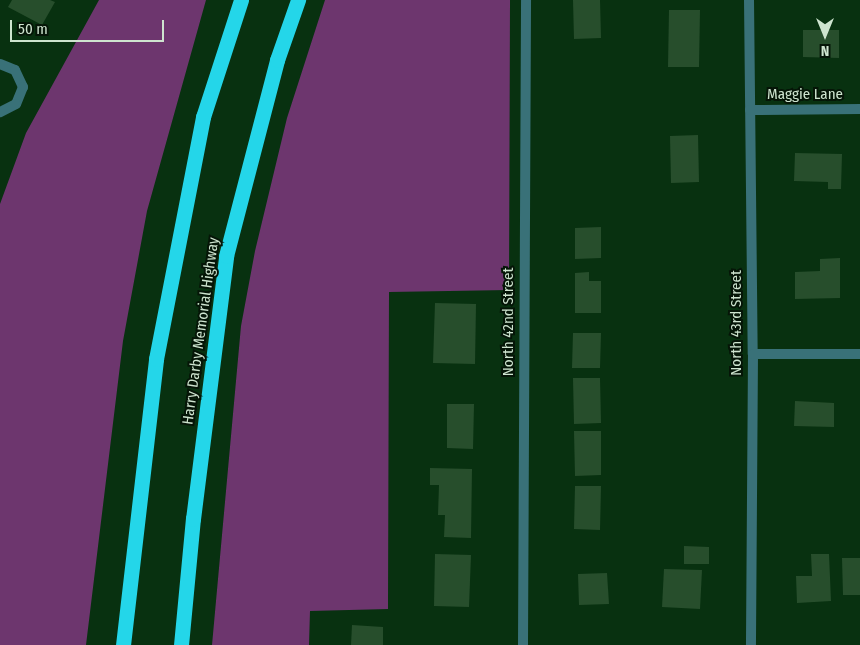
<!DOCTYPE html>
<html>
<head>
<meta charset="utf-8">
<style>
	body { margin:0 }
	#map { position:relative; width:860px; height:645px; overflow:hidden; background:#083110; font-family:"Fira Sans Condensed",sans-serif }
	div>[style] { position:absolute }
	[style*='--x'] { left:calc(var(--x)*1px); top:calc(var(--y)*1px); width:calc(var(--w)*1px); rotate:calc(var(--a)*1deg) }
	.green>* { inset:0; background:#6d366e }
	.building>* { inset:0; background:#274e2c }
	.street>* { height:10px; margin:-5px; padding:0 5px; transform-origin:5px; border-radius:5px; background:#397178 }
	.highway>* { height:15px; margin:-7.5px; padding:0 7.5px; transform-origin:7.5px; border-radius:7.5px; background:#24d6e9 }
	span { translate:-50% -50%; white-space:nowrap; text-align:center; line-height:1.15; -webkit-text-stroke:4px #051507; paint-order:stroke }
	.street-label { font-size:15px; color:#cee4cf }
	.north { position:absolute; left:800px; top:10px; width:50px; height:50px; -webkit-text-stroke:4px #051507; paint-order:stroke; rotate:180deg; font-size:14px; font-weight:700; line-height:20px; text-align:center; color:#cee4cf }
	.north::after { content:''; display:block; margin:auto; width:18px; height:22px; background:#cee4cf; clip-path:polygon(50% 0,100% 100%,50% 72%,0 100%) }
	.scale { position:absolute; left:10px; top:20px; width:154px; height:22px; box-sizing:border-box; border:2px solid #cee4cf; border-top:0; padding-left:6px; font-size:15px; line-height:18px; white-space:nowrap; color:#cee4cf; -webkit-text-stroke:4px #051507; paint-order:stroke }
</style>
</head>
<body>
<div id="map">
	<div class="green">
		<div style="clip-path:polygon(99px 0,206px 0,147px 211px,123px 341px,86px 645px,0 645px,0 204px,26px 133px)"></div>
		<div style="clip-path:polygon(325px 0,510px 0,509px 290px,389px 292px,388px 609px,310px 611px,309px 645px,212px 645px,241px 326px,255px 251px,287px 118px)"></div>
	</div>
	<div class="building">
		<div style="clip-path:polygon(12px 0,50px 0,55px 2px,42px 25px,8px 7px)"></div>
		<div style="clip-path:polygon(573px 0,600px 0,601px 38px,574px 39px)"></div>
		<div style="clip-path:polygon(669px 10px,700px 10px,699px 67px,668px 67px)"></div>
		<div style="clip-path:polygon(803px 30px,839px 30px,839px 58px,803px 57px)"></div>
		<div style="clip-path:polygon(698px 135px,699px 182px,671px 183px,670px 136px)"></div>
		<div style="clip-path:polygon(795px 153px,842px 154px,841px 189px,828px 189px,828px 182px,794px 181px)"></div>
		<div style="clip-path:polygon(601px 227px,601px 258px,575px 259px,575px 228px)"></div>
		<div style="clip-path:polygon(840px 258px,840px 298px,795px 299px,795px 272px,820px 271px,820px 259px)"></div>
		<div style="clip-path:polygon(589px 272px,589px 281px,601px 281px,601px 313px,575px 313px,575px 273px)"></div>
		<div style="clip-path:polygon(435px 303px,476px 304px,475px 364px,433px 363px)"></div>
		<div style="clip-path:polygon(573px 333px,601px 333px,600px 368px,572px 368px)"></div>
		<div style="clip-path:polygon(573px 378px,600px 378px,601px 423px,574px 424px)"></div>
		<div style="clip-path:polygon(795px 401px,834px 403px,834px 427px,794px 426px)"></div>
		<div style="clip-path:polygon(447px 404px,474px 404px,473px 449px,447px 448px)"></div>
		<div style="clip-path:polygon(574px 431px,601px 431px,601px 475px,575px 476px)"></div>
		<div style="clip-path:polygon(430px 468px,472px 469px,471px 538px,444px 537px,445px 515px,438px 515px,439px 485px,430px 485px)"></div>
		<div style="clip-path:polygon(575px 486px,601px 486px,600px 530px,574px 529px)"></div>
		<div style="clip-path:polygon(684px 546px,709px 547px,709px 564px,684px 564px)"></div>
		<div style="clip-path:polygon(435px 554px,471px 555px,469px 607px,434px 606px)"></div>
		<div style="clip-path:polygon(811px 554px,829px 554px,831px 601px,797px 603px,796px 576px,812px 576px)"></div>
		<div style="clip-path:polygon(842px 558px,860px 558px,860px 595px,843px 595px)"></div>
		<div style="clip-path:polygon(664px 569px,702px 570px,700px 609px,662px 607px)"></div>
		<div style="clip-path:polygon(607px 573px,609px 604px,579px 605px,578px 574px)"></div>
		<div style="clip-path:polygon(352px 625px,383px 627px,383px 645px,351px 645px)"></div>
	</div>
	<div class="street">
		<div style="--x:749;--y:0;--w:354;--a:89.4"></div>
		<div style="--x:753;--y:354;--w:291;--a:90.4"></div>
		<div style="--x:0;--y:64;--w:16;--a:22"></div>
		<div style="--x:15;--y:70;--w:19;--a:65"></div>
		<div style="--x:23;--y:87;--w:18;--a:112"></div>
		<div style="--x:16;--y:104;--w:18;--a:153"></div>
		<div style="--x:750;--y:110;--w:110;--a:-0.5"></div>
		<div style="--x:753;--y:354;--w:107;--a:0"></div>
		<div style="--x:523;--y:645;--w:645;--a:-89.73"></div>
	</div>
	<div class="highway">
		<div style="--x:123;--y:645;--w:288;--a:-83.4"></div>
		<div style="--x:156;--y:359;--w:247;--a:-79"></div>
		<div style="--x:203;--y:117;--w:123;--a:-72"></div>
		<div style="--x:181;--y:645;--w:127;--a:-84.6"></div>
		<div style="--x:193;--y:519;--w:265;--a:-82.8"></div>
		<div style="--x:226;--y:256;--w:203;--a:-75.4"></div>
		<div style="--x:277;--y:60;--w:64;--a:-70.7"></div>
	</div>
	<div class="street-label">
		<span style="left:805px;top:95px">Maggie Lane</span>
		<span style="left:509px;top:322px;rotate:-90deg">North 42nd Street</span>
		<span style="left:737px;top:323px;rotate:-90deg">North 43rd Street</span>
		<span style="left:201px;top:331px;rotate:-82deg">Harry Darby Memorial Highway</span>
	</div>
	<div class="north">N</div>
	<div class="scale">50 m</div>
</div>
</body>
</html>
